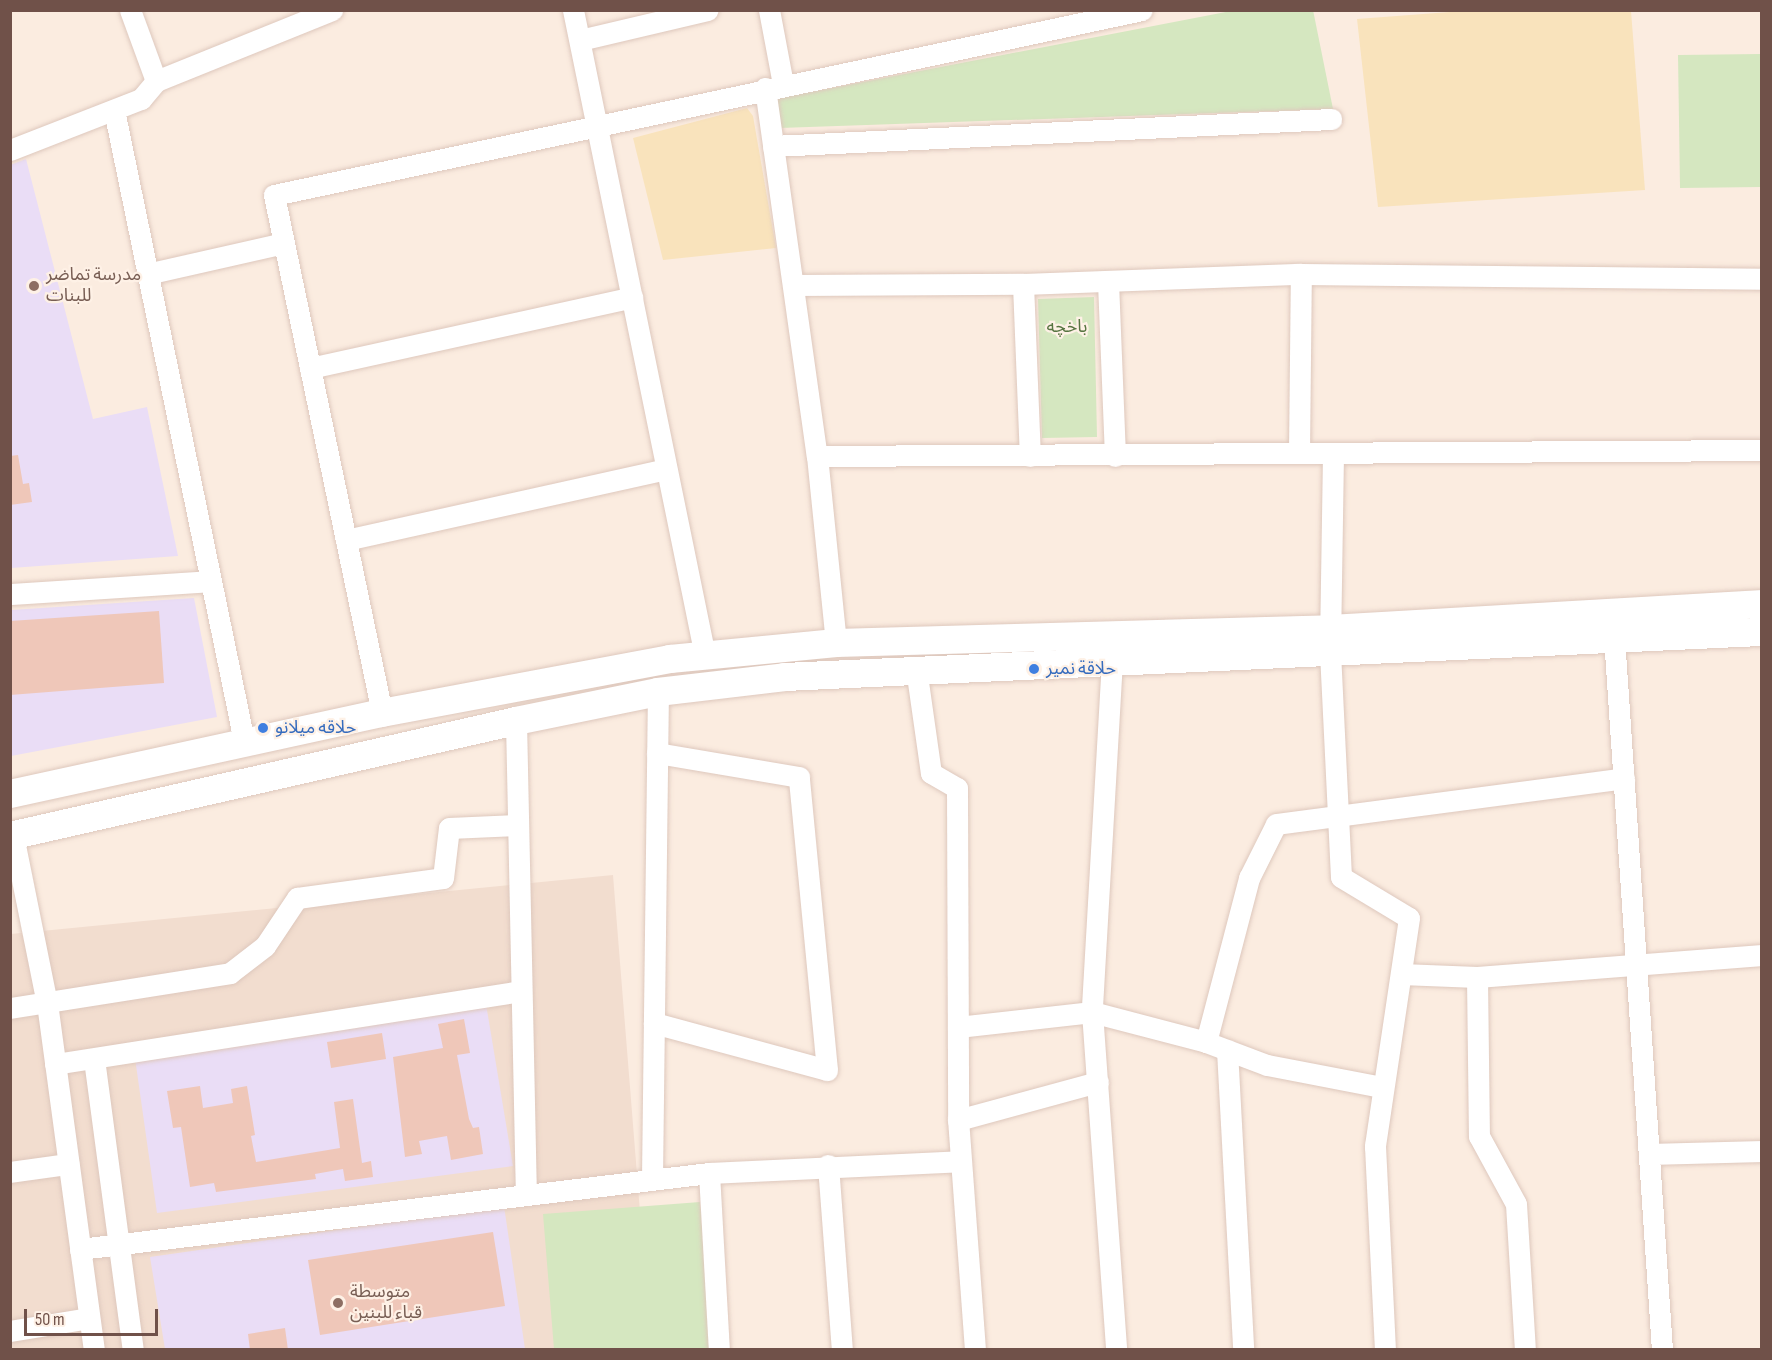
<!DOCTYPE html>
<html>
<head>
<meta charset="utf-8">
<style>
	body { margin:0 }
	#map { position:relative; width:1772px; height:1360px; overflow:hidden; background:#fbece0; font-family:"Sofia Sans Condensed","Noto Sans Arabic",sans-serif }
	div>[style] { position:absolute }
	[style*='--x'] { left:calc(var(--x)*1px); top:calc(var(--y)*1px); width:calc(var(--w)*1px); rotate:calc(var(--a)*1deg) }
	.residential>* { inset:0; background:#f2ddcf }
	.education>* { inset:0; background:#eaddf6 }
	.green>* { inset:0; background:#d5e7c0 }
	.sand>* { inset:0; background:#f9e3bc }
	.building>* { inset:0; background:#efc7b9 }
	.roads { filter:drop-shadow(0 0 2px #dec8bd) drop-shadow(0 0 2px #dec8bd) }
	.minor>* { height:21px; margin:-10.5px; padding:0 10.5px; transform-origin:10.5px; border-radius:10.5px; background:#fff }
	.secondary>* { height:28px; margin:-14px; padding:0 14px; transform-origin:14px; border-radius:14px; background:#fff }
	.dots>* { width:16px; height:16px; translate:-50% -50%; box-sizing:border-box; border:3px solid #fef1e6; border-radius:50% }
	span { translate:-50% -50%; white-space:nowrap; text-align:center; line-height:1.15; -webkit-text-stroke:4.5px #fef1e6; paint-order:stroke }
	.education-label { font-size:18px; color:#785e54 }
	.left { translate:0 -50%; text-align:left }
	.park-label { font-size:18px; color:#587542 }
	.shop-label { font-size:18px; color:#366cbe }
	.frame { position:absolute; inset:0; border:12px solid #705149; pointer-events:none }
	.scale { position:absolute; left:24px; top:1309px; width:134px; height:27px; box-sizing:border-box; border:3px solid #705149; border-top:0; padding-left:8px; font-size:18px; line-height:21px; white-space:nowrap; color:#705149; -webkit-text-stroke:4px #fef1e6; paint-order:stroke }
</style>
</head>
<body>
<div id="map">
	<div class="residential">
		<div style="clip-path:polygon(613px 875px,651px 1349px,11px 1350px,11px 934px)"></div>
	</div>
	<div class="education">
		<div style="clip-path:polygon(26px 159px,93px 419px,147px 407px,178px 556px,11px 568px,10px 165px)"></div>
		<div style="clip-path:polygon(194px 598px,217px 717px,11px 756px,11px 610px)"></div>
		<div style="clip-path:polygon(486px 1004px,513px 1166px,157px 1213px,135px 1058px)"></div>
		<div style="clip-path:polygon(504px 1206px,525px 1349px,165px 1349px,150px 1257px)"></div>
	</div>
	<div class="green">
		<div style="clip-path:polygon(1313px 10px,1333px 109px,780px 128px,775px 99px,1231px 11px)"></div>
		<div style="clip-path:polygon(1760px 54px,1761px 187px,1680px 188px,1678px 55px)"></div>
		<div style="clip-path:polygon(1094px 297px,1097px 437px,1042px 438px,1038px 299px)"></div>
		<div style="clip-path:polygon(700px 1202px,711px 1349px,554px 1349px,543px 1214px)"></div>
	</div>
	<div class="sand">
		<div style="clip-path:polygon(1476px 10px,1631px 11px,1645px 190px,1378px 207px,1357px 19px)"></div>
		<div style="clip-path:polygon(747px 108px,753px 116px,776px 248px,663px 260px,633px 138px)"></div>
	</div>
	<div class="building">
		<div style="clip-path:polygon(18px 455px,23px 484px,29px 483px,32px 502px,10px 505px,10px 456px)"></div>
		<div style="clip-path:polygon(159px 611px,164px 683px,10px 695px,10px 621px)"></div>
		<div style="clip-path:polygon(464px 1019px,470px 1053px,457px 1055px,469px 1119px,473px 1128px,479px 1127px,483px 1154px,451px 1160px,447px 1136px,419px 1141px,422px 1154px,405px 1157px,393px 1057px,443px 1048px,438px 1024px)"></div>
		<div style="clip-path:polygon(382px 1033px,386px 1059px,331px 1068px,327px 1042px)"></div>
		<div style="clip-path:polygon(200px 1086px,203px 1108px,233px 1103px,231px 1089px,247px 1086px,255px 1135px,251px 1136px,256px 1162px,340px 1148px,334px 1102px,353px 1099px,362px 1163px,371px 1161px,373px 1177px,345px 1181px,343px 1169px,315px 1174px,316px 1179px,216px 1192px,214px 1183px,190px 1187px,181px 1127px,173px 1128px,167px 1091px)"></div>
		<div style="clip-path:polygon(493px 1232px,505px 1306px,320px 1335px,308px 1260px)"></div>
		<div style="clip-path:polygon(285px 1328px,288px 1350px,250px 1350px,248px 1334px)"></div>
	</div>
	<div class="roads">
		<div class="minor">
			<div style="--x:130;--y:10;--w:76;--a:69.9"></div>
			<div style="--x:573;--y:10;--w:659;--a:78.45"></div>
			<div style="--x:769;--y:10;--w:75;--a:79.3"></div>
			<div style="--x:580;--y:40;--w:131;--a:-13.2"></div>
			<div style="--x:765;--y:88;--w:372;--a:82"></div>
			<div style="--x:817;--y:456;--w:188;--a:84.2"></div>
			<div style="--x:114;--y:110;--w:644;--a:78.36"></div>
			<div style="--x:773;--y:146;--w:559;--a:-2.77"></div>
			<div style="--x:10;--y:150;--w:141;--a:-21.3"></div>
			<div style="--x:141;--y:99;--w:23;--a:-50"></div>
			<div style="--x:156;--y:81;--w:190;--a:-22"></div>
			<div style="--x:147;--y:274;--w:140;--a:-12.8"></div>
			<div style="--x:1108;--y:282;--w:174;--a:87.7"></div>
			<div style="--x:1023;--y:284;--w:172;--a:87.7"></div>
			<div style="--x:794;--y:285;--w:229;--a:-0.3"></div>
			<div style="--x:1023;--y:284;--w:278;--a:-2.1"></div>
			<div style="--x:1301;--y:274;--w:461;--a:0.6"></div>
			<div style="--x:310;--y:368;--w:330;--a:-12.4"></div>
			<div style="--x:1299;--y:453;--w:179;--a:-89.4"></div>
			<div style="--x:1333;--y:454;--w:198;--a:90.9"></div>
			<div style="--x:1330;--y:652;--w:225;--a:87.2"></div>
			<div style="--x:1341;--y:877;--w:79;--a:31.1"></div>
			<div style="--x:1409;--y:918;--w:231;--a:98.5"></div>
			<div style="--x:1375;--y:1146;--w:204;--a:87.2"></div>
			<div style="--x:817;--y:456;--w:945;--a:-0.36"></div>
			<div style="--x:346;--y:540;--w:328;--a:-12.5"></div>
			<div style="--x:10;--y:594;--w:200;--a:-3.7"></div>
			<div style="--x:1614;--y:637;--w:715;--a:86.15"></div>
			<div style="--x:1112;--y:660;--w:353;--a:93.3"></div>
			<div style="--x:1092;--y:1012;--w:339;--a:85.9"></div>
			<div style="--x:916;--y:668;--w:106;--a:81.9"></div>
			<div style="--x:931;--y:773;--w:30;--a:30"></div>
			<div style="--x:957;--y:788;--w:332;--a:89.8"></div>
			<div style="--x:382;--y:713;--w:529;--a:-101.78"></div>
			<div style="--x:274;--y:195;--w:887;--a:-12.03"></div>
			<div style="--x:516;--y:721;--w:471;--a:88.8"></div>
			<div style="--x:13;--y:835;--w:171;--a:78.6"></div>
			<div style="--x:47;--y:1003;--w:350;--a:82.3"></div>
			<div style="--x:1401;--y:974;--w:76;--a:2.3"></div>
			<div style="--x:1477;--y:977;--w:286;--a:-4.4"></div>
			<div style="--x:1477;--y:977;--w:159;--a:89.3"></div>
			<div style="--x:1479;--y:1136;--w:77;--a:61.4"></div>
			<div style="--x:1516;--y:1204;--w:146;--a:86.5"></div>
			<div style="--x:10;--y:1008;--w:223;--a:-9"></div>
			<div style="--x:230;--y:973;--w:44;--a:-37.6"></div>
			<div style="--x:265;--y:946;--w:58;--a:-56.3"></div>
			<div style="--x:297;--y:898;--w:147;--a:-7.8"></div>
			<div style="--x:443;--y:878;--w:50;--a:-83.2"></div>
			<div style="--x:449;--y:828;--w:68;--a:-2.5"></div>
			<div style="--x:654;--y:1023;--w:179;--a:15.2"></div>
			<div style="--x:827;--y:1070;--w:294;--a:-95.5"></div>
			<div style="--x:799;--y:777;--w:144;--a:-170.4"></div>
			<div style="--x:958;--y:1027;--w:135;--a:-6.4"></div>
			<div style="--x:1092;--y:1012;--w:118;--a:14.7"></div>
			<div style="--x:1206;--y:1042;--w:65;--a:20.7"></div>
			<div style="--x:1267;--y:1065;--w:116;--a:10.9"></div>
			<div style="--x:1206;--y:1042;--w:170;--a:-75.3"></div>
			<div style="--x:1249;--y:878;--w:60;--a:-63.4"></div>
			<div style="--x:1276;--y:824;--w:351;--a:-7.5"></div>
			<div style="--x:1227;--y:1050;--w:300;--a:86.9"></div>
			<div style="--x:94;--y:1059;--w:294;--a:82.4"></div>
			<div style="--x:55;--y:1064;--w:471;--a:-8.9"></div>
			<div style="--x:1649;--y:1154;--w:113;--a:-1.5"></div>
			<div style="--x:828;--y:1165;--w:186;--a:85.7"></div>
			<div style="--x:10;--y:1172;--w:59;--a:-7.9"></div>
			<div style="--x:709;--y:1173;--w:177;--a:86.8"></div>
			<div style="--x:652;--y:1179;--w:487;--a:-89.3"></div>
			<div style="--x:80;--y:1249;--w:634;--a:-6.89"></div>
			<div style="--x:709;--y:1173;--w:251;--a:-2.7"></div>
			<div style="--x:10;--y:1331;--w:80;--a:-9.3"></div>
			<div style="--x:975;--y:1350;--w:231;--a:-94.2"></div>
			<div style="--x:958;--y:1120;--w:145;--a:-15.2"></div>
		</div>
		<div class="secondary">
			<div style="--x:10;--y:794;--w:381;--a:-12.3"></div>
			<div style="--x:382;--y:713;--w:293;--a:-10.6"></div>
			<div style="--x:670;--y:659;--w:167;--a:-5.5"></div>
			<div style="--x:836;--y:643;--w:495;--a:-1.6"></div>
			<div style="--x:1331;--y:629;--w:432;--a:-3.3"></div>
			<div style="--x:10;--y:836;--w:519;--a:-12.8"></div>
			<div style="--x:516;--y:721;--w:145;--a:-11.5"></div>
			<div style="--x:658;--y:692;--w:128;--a:-6.7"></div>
			<div style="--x:785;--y:677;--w:978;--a:-2.64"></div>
		</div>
	</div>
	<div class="dots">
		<div style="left:34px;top:286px;background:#8d6e63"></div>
		<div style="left:1034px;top:669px;background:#3f7fe0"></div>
		<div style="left:263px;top:728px;background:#3f7fe0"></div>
		<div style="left:338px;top:1303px;background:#8d6e63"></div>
	</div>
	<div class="education-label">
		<span class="left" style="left:46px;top:286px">مدرسة تماضر<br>للبنات</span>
		<span class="left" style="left:350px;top:1303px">متوسطة<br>قباء للبنين</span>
	</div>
	<div class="park-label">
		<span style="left:1067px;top:327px">باخچە</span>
	</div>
	<div class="shop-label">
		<span class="left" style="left:1046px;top:669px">حلاقة نمير</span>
		<span class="left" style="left:275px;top:728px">حلاقه ميلانو</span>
	</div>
	<div class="frame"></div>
	<div class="scale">50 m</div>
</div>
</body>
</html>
